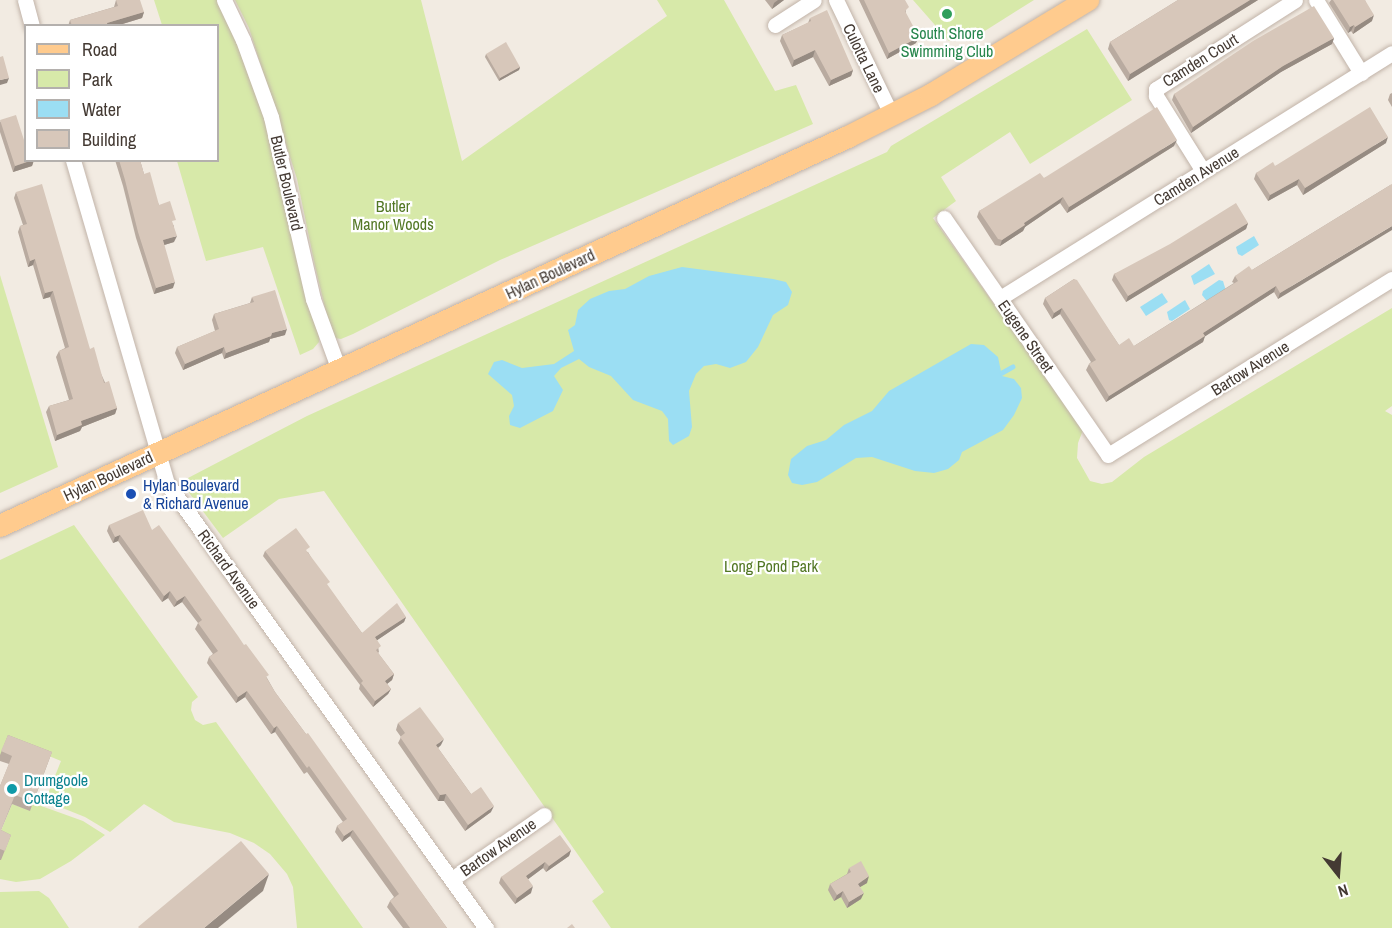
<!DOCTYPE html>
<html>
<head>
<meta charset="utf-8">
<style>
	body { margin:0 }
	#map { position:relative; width:1392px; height:928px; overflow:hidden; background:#f2ebe2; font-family:"Archivo Narrow",sans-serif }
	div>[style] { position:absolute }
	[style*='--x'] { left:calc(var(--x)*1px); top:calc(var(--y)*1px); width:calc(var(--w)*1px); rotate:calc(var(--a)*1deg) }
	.green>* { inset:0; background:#d7e9a9 }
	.water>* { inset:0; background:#9bdef3 }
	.stream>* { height:4.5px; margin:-2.25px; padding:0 2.25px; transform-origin:2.25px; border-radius:2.25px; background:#9bdef3 }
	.roads { filter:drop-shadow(0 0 2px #c1b3a8) drop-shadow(0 0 2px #c1b3a8) }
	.street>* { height:15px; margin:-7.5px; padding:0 7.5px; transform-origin:7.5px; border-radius:7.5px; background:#fff }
	.primary>* { height:22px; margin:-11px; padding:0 11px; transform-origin:11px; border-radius:11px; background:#ffcb8e }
	.wall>* { inset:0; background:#b9aba0 }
	.shaded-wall>* { inset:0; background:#968b82 }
	.building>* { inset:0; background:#d7c7ba }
	.dots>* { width:16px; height:16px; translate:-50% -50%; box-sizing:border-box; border:3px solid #fff; border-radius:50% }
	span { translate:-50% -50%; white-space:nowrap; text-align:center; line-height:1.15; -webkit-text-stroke:4.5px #fff; paint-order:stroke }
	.leisure-label { font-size:16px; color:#27864d }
	.street-label { font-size:16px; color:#443a33 }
	.park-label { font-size:16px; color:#527724 }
	.transit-label { font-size:16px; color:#164399 }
	.left { translate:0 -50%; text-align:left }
	.culture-label { font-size:16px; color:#0d838f }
	.legend { position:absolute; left:24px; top:24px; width:195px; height:138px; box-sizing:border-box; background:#fff; border:2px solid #b4b0ad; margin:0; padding:8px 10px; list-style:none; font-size:18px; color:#443a33 }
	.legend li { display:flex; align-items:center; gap:12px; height:30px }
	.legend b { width:30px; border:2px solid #b4b0ad }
	.north { position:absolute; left:1308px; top:844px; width:60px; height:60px; -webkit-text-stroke:4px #fff; paint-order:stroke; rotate:163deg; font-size:16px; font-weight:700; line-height:24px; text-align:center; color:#443a33 }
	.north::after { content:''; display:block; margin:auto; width:21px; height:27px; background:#443a33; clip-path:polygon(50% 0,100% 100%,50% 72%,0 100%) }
</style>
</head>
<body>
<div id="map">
	<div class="green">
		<div style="clip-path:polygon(154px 0,217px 0,238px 44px,263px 111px,319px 335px,319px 342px,313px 349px,300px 355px,263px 247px,206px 261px,177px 161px,218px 160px,218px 26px,162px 25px)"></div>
		<div style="clip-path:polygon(235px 0,421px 0,462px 161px,667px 16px,657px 0,724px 0,775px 91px,796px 85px,813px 124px,500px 260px,353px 334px,341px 339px,335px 338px,331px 333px,315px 266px,297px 179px,249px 28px)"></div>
		<div style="clip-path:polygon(913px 0,1034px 0,980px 34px,976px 27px,949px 41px)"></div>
		<div style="clip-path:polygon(1087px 29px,1132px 100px,1030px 164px,1010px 132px,941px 177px,956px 201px,933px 218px,1083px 430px,1078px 443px,1077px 458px,1090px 481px,1102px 484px,1112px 482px,1144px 457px,1392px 308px,1392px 406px,1385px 411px,1392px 415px,1392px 928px,611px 928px,592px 901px,604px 892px,324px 491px,279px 499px,223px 538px,184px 486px,188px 484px,188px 478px,307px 416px,887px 152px,891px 146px)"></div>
		<div style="clip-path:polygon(0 275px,58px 467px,0 493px)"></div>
		<div style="clip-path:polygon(74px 525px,198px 697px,192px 702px,191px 710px,195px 720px,203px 725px,216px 722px,363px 928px,297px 928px,293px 887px,287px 874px,270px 854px,254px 843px,230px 833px,174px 822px,144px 804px,110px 832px,85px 817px,45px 801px,61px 761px,37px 751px,0 756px,0 560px)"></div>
		<div style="clip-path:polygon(33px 803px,83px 821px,105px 835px,71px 861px,40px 879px,16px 882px,0 879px,0 833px,12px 804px,30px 810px)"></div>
		<div style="clip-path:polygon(39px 891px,49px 898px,69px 928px,0 928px,0 892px)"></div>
	</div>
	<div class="water">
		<div style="clip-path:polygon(1254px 236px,1259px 245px,1242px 256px,1238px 254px,1236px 247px)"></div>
		<div style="clip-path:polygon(1209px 264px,1215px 274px,1194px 285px,1191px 276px)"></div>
		<div style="clip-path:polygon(682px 267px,773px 279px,786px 282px,792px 292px,788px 305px,773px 315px,758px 347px,746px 362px,730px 368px,716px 364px,704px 366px,696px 374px,689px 391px,692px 427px,689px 436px,673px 445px,669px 441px,668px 419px,662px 411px,633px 400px,611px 376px,589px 367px,579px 359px,561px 368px,554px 376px,563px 390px,553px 411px,520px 428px,510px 425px,509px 416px,514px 406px,512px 395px,488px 374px,494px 362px,502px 360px,522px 368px,554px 364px,574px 351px,568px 330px,575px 325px,578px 310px,590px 299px,609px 291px,625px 289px,649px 276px)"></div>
		<div style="clip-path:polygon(1219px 280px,1223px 281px,1226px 291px,1210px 301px,1206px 300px,1202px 295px,1203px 291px)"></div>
		<div style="clip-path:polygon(1162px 293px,1168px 302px,1146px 316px,1140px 307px)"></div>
		<div style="clip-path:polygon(1185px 300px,1190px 309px,1172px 321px,1169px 320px,1167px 312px)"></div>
		<div style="clip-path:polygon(971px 344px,984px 345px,998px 357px,1002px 376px,1014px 379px,1021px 388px,1022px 398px,1014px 415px,1003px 430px,962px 452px,959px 460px,948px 469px,934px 473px,915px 471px,872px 457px,856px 458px,817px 482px,802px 485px,792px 483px,788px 475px,791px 459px,807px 446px,826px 440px,844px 425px,872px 411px,889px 391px)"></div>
	</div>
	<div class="stream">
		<div style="--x:1001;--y:373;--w:13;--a:-29"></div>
	</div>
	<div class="roads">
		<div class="street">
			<div style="--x:25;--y:0;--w:27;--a:75"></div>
			<div style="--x:224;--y:0;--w:44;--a:64.6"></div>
			<div style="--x:243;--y:40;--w:82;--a:70"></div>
			<div style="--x:271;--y:117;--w:187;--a:77"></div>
			<div style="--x:313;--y:299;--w:76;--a:69.9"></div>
			<div style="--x:836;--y:0;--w:129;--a:64.2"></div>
			<div style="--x:1316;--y:0;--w:86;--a:58.3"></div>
			<div style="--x:775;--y:25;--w:46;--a:-32.7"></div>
			<div style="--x:73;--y:160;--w:336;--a:73.8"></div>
			<div style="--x:167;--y:483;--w:548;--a:54.37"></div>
			<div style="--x:1203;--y:171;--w:89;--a:-122.1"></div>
			<div style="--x:1156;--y:96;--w:7;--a:-90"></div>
			<div style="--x:1156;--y:89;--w:165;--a:-32.6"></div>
			<div style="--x:944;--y:218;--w:288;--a:55.3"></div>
			<div style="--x:1108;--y:455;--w:334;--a:-31.8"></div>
			<div style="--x:1000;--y:298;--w:462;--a:-32"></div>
			<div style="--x:452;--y:879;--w:112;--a:-34.8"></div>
		</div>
		<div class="primary">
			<div style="--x:0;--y:526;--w:933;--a:-24.64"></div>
			<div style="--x:848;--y:137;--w:93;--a:-26.8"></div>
			<div style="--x:931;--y:95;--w:184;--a:-31.2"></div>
		</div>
	</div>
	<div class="wall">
		<div style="clip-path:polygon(116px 0,144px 12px,142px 18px,116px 26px,68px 26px,70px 20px,114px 7px)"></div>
		<div style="clip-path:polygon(765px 0,784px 0,772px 9px)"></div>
		<div style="clip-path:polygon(859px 0,905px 0,906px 14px,916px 43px,887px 59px)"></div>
		<div style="clip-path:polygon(1178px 0,1258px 0,1128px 81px,1108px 49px,1110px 42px)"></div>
		<div style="clip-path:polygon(1331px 0,1365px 0,1372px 21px,1353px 34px,1351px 31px,1348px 33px,1329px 3px)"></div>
		<div style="clip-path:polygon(810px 18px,853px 70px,851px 76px,829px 86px,813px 57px,792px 67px,780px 41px,782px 35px,808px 23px)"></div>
		<div style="clip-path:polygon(1334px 38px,1332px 44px,1281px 72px,1191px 133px,1172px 100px,1174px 94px)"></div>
		<div style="clip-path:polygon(486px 54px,520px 67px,519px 70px,499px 81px,485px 57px)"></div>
		<div style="clip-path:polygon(1392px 93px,1392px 107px,1388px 100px,1390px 94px)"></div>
		<div style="clip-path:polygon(0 121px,34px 160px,32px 166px,13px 172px,0 132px)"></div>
		<div style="clip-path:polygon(1386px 143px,1303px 195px,1297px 185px,1268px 201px,1254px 179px,1256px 173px,1275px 166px)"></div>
		<div style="clip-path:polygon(1174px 146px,1067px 213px,1060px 203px,1025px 227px,1023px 231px,1000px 246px,995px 245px,977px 217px,979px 211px,1044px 178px)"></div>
		<div style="clip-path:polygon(115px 160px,140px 160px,144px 174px,159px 205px,174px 226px,174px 242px,164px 245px,173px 288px,154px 294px,136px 238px,123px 186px)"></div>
		<div style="clip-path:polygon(1392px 184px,1278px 299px,1274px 292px,1205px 336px,1203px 342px,1106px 402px,1086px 370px,1089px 364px,1091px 362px,1060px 314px,1052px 319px,1043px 304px,1045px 298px,1074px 279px,1119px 345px,1134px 346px,1234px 283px,1232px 282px,1235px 276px,1252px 270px)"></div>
		<div style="clip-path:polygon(16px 192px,117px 408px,115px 414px,82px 427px,80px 431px,55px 441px,46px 412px,49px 406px,69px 400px,56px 357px,59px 351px,65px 348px,50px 297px,43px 299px,33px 265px,28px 267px,18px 232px,20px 226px,23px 225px,14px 198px)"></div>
		<div style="clip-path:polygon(1248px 223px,1246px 229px,1126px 302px,1112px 280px,1114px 274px)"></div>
		<div style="clip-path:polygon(252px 297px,285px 335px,270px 339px,269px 342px,224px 359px,222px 353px,183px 370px,175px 353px,177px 347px,215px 331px,212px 320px,214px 314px,250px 303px)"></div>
		<div style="clip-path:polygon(109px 525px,152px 530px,267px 678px,275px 692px,306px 734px,447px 928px,403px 928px,387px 907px,390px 901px,394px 897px,350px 836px,342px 842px,335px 832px,337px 826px,343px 822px,307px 772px,304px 774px,275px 732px,271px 734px,245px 697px,236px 703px,207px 663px,209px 657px,213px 654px,195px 629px,198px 623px,182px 602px,174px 607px,168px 598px,162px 602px,118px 541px,113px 543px,107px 531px)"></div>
		<div style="clip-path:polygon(265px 551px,308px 552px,328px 587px,362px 633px,406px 617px,404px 622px,377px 640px,379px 652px,378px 653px,394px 674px,392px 680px,387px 684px,391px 689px,388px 694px,373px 707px,359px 689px,360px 685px,263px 556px)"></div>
		<div style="clip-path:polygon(398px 723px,441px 745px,438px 748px,471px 794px,491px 812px,465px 831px,444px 801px,438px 801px,398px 743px,401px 737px,396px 730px)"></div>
		<div style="clip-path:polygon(8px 735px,52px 752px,30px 811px,12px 804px,1px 830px,11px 835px,1px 860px,0 860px,0 786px,9px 764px,0 761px,0 755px)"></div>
		<div style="clip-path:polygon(571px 850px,569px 856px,546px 872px,543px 868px,528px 879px,531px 893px,515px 904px,499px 883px,501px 877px)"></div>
		<div style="clip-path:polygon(849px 868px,867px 883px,860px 887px,861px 899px,847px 908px,841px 897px,834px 901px,828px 890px,830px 884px,847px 874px)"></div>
	</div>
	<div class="shaded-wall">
		<div style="clip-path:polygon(778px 0,784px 0,772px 9px,774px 3px)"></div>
		<div style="clip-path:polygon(1250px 0,1258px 0,1128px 81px,1130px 74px)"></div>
		<div style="clip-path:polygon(144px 12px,142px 18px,116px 26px,106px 26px,107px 23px)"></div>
		<div style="clip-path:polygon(1374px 15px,1372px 21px,1353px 34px,1355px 27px)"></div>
		<div style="clip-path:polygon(1354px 25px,1351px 31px,1348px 33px,1350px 27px)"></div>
		<div style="clip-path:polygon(919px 37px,916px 43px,887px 59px,889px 53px)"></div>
		<div style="clip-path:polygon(1334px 38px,1332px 44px,1281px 72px,1191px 133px,1193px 127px,1283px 66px)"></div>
		<div style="clip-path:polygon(815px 50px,813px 57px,792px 67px,794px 60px)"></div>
		<div style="clip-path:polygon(520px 67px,519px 70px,499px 81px,500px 78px)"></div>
		<div style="clip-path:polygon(853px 70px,851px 76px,829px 86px,831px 80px)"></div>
		<div style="clip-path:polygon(9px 78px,7px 83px,0 85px,0 80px)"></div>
		<div style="clip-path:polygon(1388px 137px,1386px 143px,1303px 195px,1305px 188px)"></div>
		<div style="clip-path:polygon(1177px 140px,1174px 146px,1067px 213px,1069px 207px)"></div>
		<div style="clip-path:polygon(34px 160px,32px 166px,13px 172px,15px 166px)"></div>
		<div style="clip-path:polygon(1299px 179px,1297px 185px,1268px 201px,1270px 195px)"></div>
		<div style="clip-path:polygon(1063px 197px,1060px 203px,1025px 227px,1023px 231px,1000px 246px,1002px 240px,1024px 223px)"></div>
		<div style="clip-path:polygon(1248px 223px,1246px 229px,1126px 302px,1128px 296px)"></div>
		<div style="clip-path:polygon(1392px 226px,1392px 230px,1278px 299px,1280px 293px)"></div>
		<div style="clip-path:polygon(177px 236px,174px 242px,161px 246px,163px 240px)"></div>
		<div style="clip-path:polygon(35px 259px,33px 265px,28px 267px,30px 261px)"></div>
		<div style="clip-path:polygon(175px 282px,173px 288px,154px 294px,156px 288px)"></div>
		<div style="clip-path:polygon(1276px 286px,1274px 292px,1201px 339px,1203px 333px)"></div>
		<div style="clip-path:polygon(53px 291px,50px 297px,43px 299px,45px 293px)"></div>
		<div style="clip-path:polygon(1062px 308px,1060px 314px,1052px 319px,1054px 313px)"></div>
		<div style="clip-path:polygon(287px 329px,285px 335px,270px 339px,272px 333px)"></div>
		<div style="clip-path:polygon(271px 336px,269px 342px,224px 359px,226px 353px)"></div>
		<div style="clip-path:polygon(1205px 336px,1203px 342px,1106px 402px,1109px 396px)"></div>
		<div style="clip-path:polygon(224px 347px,222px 353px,183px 370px,185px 364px)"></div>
		<div style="clip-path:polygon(117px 408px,115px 414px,82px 427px,80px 431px,55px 441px,57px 435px,81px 421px)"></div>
		<div style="clip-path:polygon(120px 535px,118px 541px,113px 543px,115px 537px)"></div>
		<div style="clip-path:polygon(170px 591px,168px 598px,162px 602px,164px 596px)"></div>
		<div style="clip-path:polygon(185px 596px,182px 602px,174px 607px,177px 601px)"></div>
		<div style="clip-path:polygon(406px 617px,404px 622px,373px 643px,375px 637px)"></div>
		<div style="clip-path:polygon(394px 674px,392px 680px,383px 687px,385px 681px)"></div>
		<div style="clip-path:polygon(391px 689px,388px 694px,373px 707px,375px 701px)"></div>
		<div style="clip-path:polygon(247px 691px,245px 697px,236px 703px,238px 697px)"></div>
		<div style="clip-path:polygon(277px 726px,275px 732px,271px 734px,274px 728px)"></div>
		<div style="clip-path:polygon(444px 739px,441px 745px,434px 751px,436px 745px)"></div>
		<div style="clip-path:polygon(446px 794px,444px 801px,438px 801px,440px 795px)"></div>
		<div style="clip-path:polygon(494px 806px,491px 812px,465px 831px,468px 825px)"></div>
		<div style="clip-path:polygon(353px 830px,350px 836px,342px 842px,344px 836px)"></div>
		<div style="clip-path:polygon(571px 850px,569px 856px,546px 872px,549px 866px)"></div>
		<div style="clip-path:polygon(545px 862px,543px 868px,523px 883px,526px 876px)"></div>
		<div style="clip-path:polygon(269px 874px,263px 891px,218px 928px,204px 928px)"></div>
		<div style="clip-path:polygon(869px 876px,867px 883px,855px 890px,858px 884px)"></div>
		<div style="clip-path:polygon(533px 886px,531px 893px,515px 904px,517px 898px)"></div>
		<div style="clip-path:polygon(843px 891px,841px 897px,834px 901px,837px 895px)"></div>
		<div style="clip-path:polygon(864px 893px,861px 899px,847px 908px,849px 902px)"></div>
	</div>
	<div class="building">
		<div style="clip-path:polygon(116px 0,140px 0,144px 12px,107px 23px,108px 26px,72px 26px,70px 20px,118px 6px)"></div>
		<div style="clip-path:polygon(864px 0,905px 0,909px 7px,905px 11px,919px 37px,889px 53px)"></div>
		<div style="clip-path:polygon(1178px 0,1250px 0,1130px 74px,1110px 42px)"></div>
		<div style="clip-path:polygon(1333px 0,1365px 0,1374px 15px,1355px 27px,1354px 25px,1350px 27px)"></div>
		<div style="clip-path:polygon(1314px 6px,1334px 38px,1283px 66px,1193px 127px,1174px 94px,1253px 41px)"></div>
		<div style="clip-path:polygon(827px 10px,853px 70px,831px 80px,815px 50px,794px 60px,782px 35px,811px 21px,810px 18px)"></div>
		<div style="clip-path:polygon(506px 42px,520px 67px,500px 78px,486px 54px)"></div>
		<div style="clip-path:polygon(3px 56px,9px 78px,0 80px,0 57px)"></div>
		<div style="clip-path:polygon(1157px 107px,1177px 140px,1069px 207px,1063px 197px,1024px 223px,1025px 225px,1002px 240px,998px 239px,979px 211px,1040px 173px,1044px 178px)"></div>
		<div style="clip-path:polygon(1370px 107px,1388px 137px,1305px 188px,1299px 179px,1270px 195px,1256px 173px,1273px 162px,1275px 166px)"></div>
		<div style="clip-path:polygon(16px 115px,24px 140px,26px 139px,26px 160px,32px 160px,15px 166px,0 120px)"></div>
		<div style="clip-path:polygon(119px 160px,140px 160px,144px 174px,150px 172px,159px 205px,170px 201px,176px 220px,172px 221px,177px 236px,163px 240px,175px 282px,156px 288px,138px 232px,125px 180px)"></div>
		<div style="clip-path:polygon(42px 184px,90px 349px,94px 347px,104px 383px,109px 381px,117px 408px,81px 421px,82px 425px,57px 435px,49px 406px,73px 399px,59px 351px,69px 347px,53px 291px,45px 293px,35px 259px,30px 261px,20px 226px,27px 224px,16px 192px)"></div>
		<div style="clip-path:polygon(1392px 184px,1392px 226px,1280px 293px,1276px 286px,1203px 333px,1205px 336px,1109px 396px,1089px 364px,1096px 360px,1062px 308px,1054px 313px,1045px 298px,1074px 279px,1077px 280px,1119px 345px,1129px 338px,1134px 346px,1238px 281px,1235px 276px,1249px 266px,1252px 270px)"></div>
		<div style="clip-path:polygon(1236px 203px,1248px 223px,1128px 296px,1114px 274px,1170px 244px)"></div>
		<div style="clip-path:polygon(275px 290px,287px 329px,272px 333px,271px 336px,226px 353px,224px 347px,185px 364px,177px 347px,219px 329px,214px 314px,254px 302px,252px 297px)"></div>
		<div style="clip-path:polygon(143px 510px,152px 530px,159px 525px,238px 636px,244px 645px,246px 644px,269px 675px,266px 677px,275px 692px,306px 734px,308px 733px,447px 928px,410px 928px,390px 901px,399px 894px,353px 830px,344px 836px,337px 826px,347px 819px,309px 766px,307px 768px,277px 726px,274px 728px,247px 691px,238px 697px,209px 657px,218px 651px,198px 623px,202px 620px,185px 596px,177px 601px,170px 591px,164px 596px,120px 535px,115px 537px,109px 525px)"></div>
		<div style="clip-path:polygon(296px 528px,310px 547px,306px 550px,330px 582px,327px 584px,362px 633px,397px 603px,406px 617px,375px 637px,381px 646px,376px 650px,394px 674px,385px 681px,391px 689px,375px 701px,361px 683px,363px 681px,265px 551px)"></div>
		<div style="clip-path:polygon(420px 707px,444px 739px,436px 745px,471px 794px,481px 787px,494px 806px,468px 825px,446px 794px,440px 795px,400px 737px,405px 733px,398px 723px)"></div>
		<div style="clip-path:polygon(8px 735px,52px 752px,33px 802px,15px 795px,1px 830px,11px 835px,5px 851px,0 849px,0 786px,12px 756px,1px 751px)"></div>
		<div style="clip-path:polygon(560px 835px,571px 850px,549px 866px,545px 862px,526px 876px,533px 886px,517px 898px,501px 877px)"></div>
		<div style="clip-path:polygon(241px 841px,269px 874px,204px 928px,139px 928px,138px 927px)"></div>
		<div style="clip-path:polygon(861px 861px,869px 876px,858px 884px,864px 893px,849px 902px,843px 891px,837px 895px,830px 884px,851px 872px,849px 868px)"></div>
		<div style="clip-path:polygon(572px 924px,575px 928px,567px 928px)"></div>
	</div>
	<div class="dots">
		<div style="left:947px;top:14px;background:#2e9e5b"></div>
		<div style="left:131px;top:494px;background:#1a4fb4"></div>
		<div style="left:12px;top:789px;background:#0f9aa8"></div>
	</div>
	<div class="leisure-label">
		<span style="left:947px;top:42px">South Shore<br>Swimming Club</span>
	</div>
	<div class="street-label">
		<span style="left:864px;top:58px;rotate:64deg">Culotta Lane</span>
		<span style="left:1200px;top:60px;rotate:-32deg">Camden Court</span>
		<span style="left:1196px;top:176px;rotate:-32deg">Camden Avenue</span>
		<span style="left:287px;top:183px;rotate:77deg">Butler Boulevard</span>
		<span style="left:550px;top:274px;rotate:-25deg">Hylan Boulevard</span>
		<span style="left:1026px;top:336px;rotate:55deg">Eugene Street</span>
		<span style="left:1250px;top:368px;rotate:-32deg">Bartow Avenue</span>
		<span style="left:108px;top:476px;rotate:-25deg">Hylan Boulevard</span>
		<span style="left:229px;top:569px;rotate:54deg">Richard Avenue</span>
		<span style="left:498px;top:847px;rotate:-35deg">Bartow Avenue</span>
	</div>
	<div class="park-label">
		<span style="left:393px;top:215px">Butler<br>Manor Woods</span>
		<span style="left:771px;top:566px">Long Pond Park</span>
	</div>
	<div class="transit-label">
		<span class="left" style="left:143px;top:494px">Hylan Boulevard<br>&amp; Richard Avenue</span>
	</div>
	<div class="culture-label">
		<span class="left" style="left:24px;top:789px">Drumgoole<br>Cottage</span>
	</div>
	<ul class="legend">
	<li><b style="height:8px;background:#ffcb8e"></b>Road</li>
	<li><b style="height:16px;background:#d7e9a9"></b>Park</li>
	<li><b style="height:16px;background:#9bdef3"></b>Water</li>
	<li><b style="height:16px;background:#d7c7ba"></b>Building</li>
	</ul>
	<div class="north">N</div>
</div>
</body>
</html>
